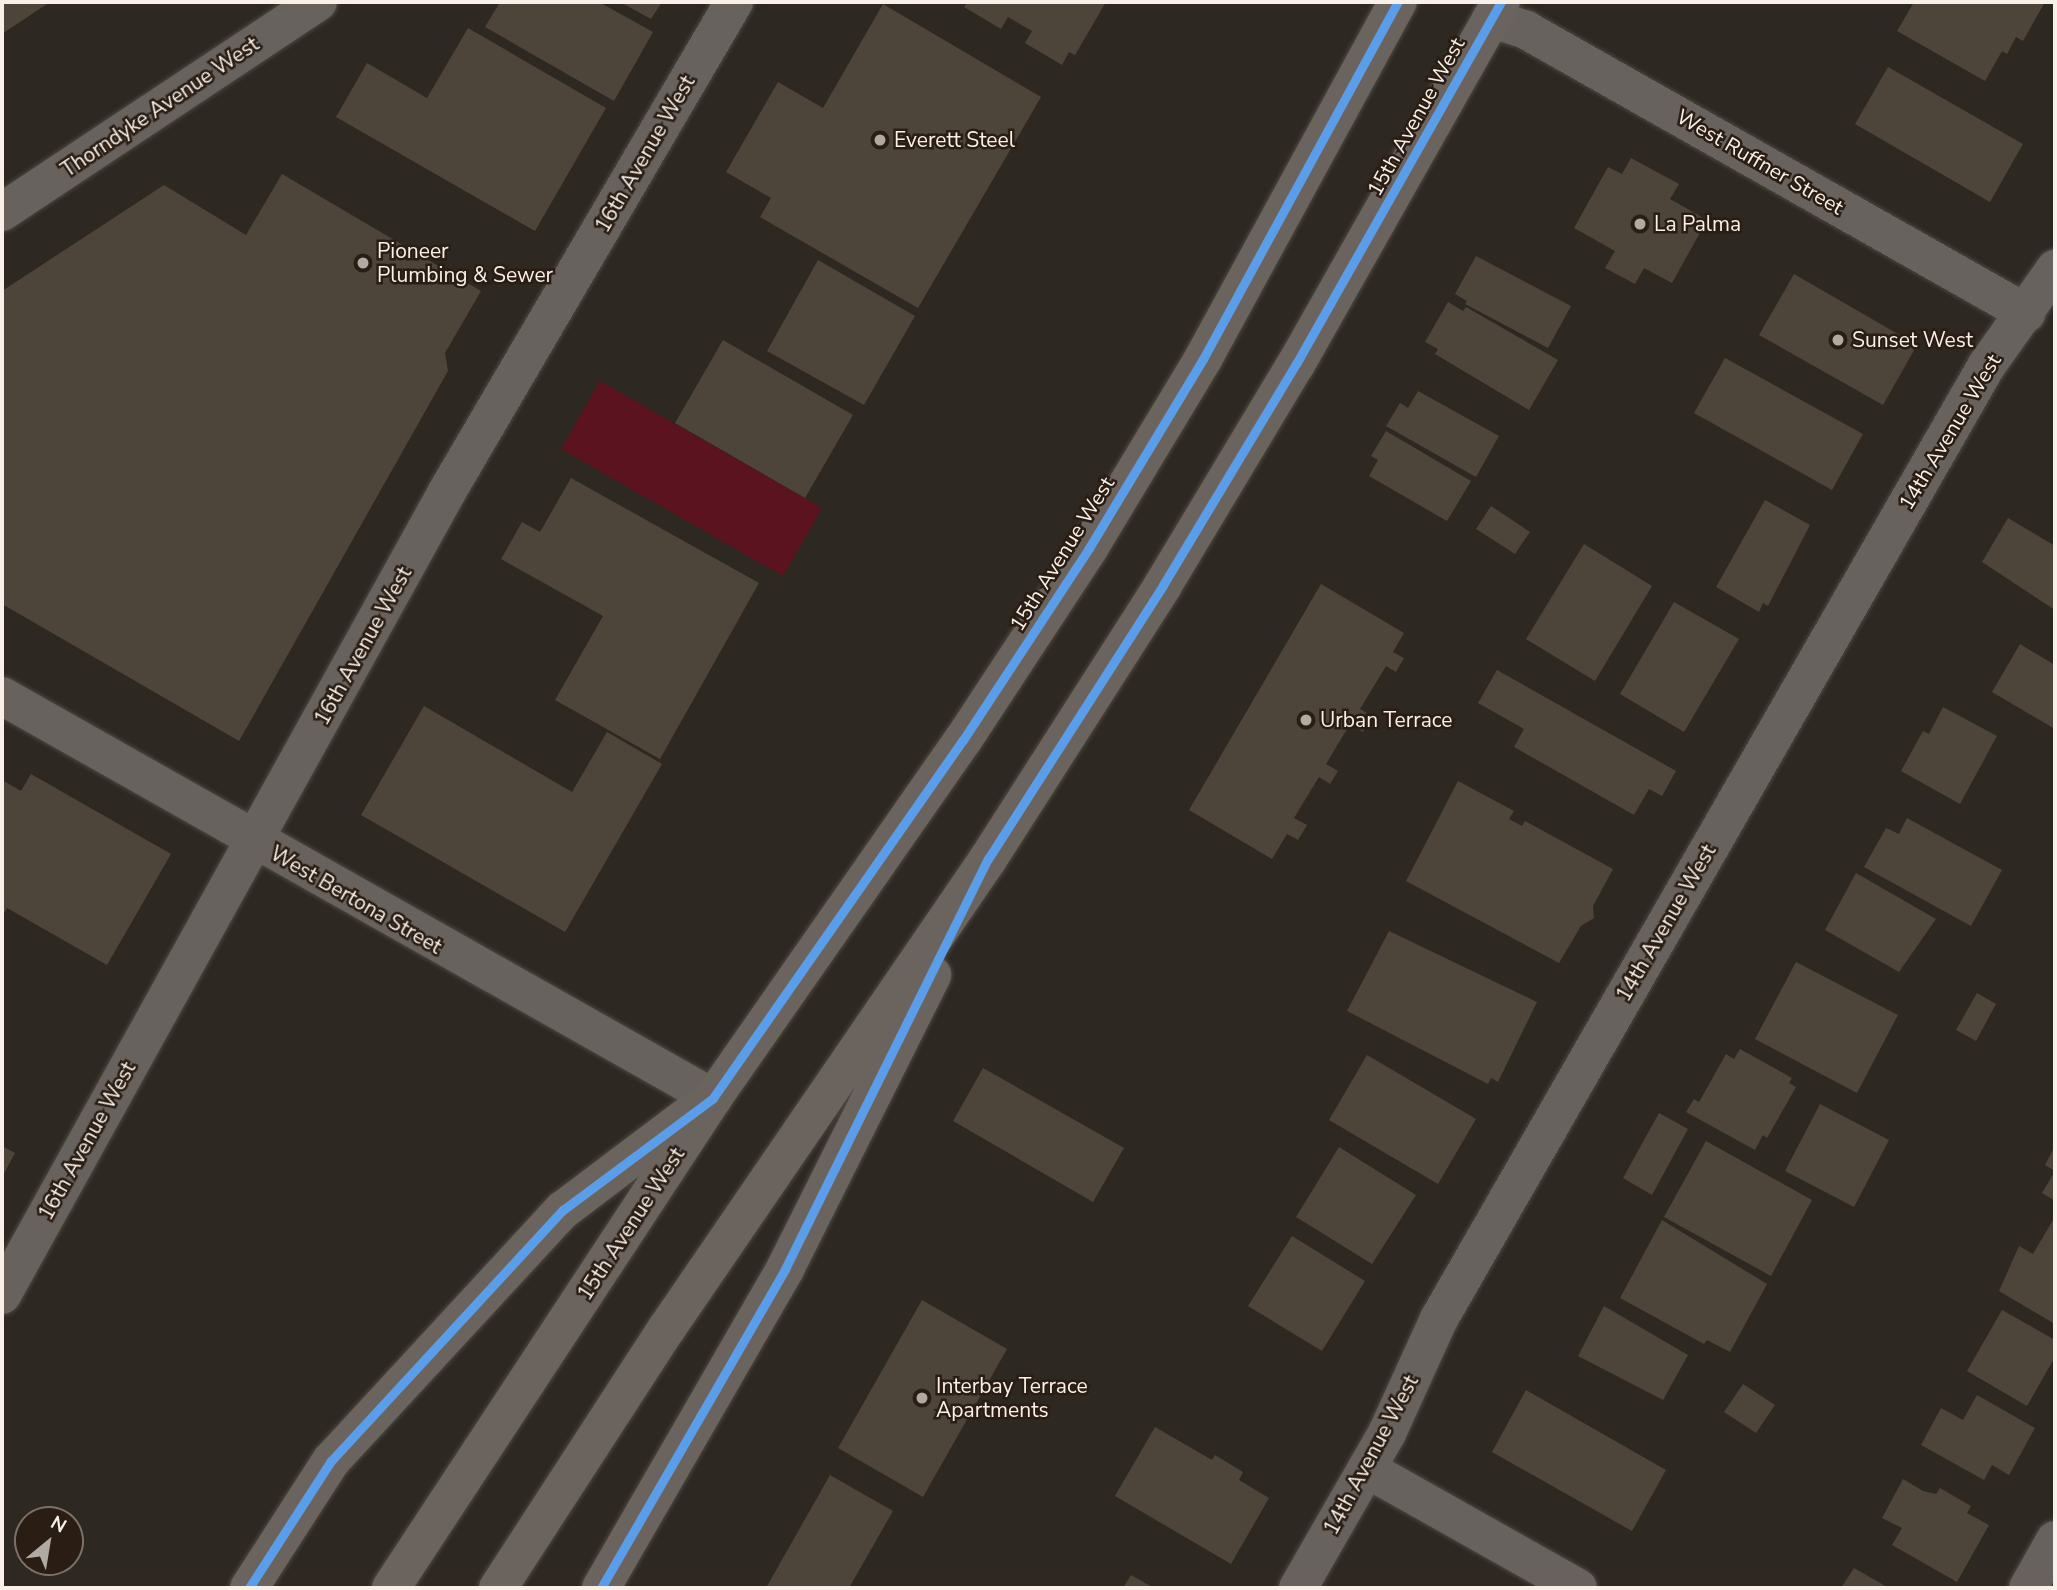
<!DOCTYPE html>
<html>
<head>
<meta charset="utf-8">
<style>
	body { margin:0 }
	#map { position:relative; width:2057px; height:1590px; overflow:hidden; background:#2e2822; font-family:"Nunito Sans",sans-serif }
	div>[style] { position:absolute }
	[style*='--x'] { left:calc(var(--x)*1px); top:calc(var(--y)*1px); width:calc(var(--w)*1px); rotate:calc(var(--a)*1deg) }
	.green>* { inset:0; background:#5a131f }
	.building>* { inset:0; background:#4d4539 }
	.roads { filter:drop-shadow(0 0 2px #4b4641) drop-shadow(0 0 2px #4b4641) }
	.minor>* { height:38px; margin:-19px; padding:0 19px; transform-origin:19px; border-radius:19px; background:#67625e }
	.primary>* { height:38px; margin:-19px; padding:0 19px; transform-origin:19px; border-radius:19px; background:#6b635e }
	.cycleway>* { height:9px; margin:-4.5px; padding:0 4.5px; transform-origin:4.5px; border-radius:4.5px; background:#5a9eea }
	.dots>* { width:19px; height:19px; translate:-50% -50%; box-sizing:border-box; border:4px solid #291d14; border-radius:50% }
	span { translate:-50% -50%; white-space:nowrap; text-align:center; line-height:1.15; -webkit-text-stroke:5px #291d14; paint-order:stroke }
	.street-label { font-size:21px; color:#f8f0e9 }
	.poi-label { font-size:21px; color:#f8f0e9 }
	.left { translate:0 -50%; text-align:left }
	.frame { position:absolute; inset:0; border:4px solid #f8f0e9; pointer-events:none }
	.north { position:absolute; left:14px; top:1506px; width:70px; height:70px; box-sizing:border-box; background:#291d14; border:2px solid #7c7169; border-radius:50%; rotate:30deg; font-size:19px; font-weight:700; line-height:28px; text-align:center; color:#f8f0e9 }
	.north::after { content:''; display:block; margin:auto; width:24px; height:32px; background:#b1aaa3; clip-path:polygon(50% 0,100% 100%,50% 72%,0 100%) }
</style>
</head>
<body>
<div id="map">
	<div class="green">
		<div style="clip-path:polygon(600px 381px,822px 508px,783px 576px,561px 449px)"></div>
	</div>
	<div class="building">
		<div style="clip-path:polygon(2px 2px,50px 2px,2px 34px)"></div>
		<div style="clip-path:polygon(500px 2px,599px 2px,653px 32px,614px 101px,485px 27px)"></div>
		<div style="clip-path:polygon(620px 2px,662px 2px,651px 19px)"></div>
		<div style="clip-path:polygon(968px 2px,1106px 2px,1075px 55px,1069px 52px,1062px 65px,1025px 43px,1032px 31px,1008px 17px,1001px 29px,964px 7px)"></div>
		<div style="clip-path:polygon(1914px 2px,2045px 2px,2023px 41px,2016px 37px,2007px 54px,2002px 51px,1985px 81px,1897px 31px)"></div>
		<div style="clip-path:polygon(883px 4px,1041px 97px,918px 308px,760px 217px,771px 198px,726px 172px,778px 82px,823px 108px)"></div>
		<div style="clip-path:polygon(468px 28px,606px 108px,535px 231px,336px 117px,367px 63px,427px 98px)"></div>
		<div style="clip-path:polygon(1888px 67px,2023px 144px,1990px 202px,1855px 124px)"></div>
		<div style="clip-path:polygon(1631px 158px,1679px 184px,1670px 199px,1707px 220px,1672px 283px,1644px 268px,1635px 284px,1605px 268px,1615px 251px,1574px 228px,1608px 167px,1622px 174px)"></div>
		<div style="clip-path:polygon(282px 174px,481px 291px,445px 353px,448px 371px,239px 741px,2px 604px,2px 291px,164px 185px,246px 235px)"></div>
		<div style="clip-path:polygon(1476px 256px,1571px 306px,1548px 348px,1465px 304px,1467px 301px,1455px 294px)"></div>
		<div style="clip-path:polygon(818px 260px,915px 316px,864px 405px,767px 351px)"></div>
		<div style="clip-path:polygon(1794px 274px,1917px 345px,1883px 405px,1759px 335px)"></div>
		<div style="clip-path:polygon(1448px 302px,1463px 311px,1466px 307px,1558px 360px,1529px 410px,1435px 354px,1438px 349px,1425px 342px)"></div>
		<div style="clip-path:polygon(723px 340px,853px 415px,805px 498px,675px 423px)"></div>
		<div style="clip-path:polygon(1725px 358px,1863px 434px,1832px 490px,1694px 413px)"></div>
		<div style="clip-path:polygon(1418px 391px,1499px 436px,1476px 477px,1386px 426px,1400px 403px,1408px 408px)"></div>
		<div style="clip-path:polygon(1386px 431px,1471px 481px,1447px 521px,1369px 476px,1378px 460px,1371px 456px)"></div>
		<div style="clip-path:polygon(571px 478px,759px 583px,660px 759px,555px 700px,603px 616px,501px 559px,522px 522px,540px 532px)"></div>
		<div style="clip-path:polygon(1765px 500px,1810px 525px,1768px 606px,1763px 603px,1759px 612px,1716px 587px)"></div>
		<div style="clip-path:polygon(1491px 506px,1530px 532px,1515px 554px,1476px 529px)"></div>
		<div style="clip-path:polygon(2008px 518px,2055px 546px,2055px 610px,1982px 562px)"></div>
		<div style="clip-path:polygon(1584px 544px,1652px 586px,1595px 681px,1526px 639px)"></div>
		<div style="clip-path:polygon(1321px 584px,1404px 633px,1393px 652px,1404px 658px,1396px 672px,1386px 666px,1360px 709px,1372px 716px,1363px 732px,1350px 724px,1326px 764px,1338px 771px,1330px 784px,1319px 777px,1294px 818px,1307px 825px,1298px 840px,1287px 834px,1272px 859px,1189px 810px)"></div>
		<div style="clip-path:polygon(1674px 602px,1739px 639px,1684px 732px,1620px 694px)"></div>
		<div style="clip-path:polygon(2020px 644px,2055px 665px,2055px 729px,1992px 692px)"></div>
		<div style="clip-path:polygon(1497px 670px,1676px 771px,1662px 796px,1649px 789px,1634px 815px,1514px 747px,1524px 729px,1478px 703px)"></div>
		<div style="clip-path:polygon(424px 706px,572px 792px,607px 732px,662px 764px,565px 932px,361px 815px)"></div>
		<div style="clip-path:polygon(1943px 707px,1997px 736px,1960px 804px,1901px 771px,1923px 731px,1929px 734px)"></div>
		<div style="clip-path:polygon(31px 774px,171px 854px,107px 965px,7px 908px,2px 917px,2px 780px,21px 791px)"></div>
		<div style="clip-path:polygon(1458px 781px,1514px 811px,1509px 819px,1522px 826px,1525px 821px,1613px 869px,1593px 906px,1594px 918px,1581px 926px,1559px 963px,1406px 881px)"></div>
		<div style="clip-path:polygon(1907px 818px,2002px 870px,1971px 926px,1864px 867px,1886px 828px,1899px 834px)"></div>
		<div style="clip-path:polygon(1856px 873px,1936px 919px,1899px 972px,1825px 930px)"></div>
		<div style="clip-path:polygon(1389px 931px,1537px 1002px,1498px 1082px,1491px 1078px,1488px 1084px,1347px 1011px)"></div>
		<div style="clip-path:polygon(1796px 962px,1898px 1015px,1857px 1093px,1755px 1039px)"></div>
		<div style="clip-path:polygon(1977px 993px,1996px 1004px,1976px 1041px,1956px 1030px)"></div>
		<div style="clip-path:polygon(1740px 1049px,1792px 1078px,1789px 1083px,1796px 1087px,1767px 1138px,1763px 1135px,1755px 1150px,1686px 1112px,1694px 1099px,1699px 1102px,1726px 1054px,1734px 1059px)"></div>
		<div style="clip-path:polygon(1367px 1055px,1476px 1119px,1438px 1184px,1329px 1120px)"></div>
		<div style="clip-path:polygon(983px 1068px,1124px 1148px,1093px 1202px,953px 1121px)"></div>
		<div style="clip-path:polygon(1820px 1104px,1889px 1140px,1854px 1207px,1785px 1171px)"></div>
		<div style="clip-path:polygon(1659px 1113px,1688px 1129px,1652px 1195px,1623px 1178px)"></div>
		<div style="clip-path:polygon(1706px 1141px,1812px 1200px,1771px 1276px,1664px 1217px)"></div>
		<div style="clip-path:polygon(2px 1146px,15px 1153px,2px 1177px)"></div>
		<div style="clip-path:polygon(2055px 1146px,2055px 1201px,2042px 1193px,2055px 1171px,2045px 1165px)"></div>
		<div style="clip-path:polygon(1339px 1147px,1416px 1195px,1372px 1264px,1296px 1217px)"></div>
		<div style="clip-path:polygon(1662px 1220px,1767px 1284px,1730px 1352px,1707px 1340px,1704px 1344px,1620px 1298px)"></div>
		<div style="clip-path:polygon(2053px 1220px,2055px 1221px,2055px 1324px,1999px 1291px,2019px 1246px,2033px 1254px)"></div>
		<div style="clip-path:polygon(1292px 1236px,1365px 1281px,1322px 1351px,1248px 1306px)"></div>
		<div style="clip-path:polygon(922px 1300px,1007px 1349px,923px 1497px,838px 1448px)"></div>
		<div style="clip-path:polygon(1604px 1306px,1688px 1355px,1663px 1400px,1578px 1356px)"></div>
		<div style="clip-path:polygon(2002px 1310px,2055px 1340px,2055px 1357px,2027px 1406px,1967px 1371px)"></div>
		<div style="clip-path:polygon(1743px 1384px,1775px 1405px,1756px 1433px,1724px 1412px)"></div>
		<div style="clip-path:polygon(1526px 1390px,1666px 1470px,1632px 1531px,1492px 1452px)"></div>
		<div style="clip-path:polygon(1977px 1395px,2035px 1428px,2009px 1475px,1992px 1465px,1984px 1480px,1921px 1445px,1941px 1408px,1963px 1420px)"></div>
		<div style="clip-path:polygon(1155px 1427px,1212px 1460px,1215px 1455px,1243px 1472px,1239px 1480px,1269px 1498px,1231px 1564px,1115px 1496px)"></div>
		<div style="clip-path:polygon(830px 1475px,893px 1511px,849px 1588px,766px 1588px)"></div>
		<div style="clip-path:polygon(1903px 1479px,1923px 1491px,1936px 1494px,1940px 1488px,1971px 1506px,1967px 1513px,1989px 1525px,1957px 1582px,1892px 1545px,1902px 1528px,1882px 1518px)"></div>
		<div style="clip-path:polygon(1854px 1568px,1889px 1588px,1841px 1588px)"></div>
		<div style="clip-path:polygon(1131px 1575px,1154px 1588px,1123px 1588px)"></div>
	</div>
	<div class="roads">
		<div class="minor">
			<div style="--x:1491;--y:19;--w:37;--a:17"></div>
			<div style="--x:1526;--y:30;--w:575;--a:29.51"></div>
			<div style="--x:2;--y:212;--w:379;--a:-33.6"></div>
			<div style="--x:2;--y:696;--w:817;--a:29.48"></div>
			<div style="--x:2;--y:1295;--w:920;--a:-61.01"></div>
			<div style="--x:448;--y:490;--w:566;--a:-59.63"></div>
			<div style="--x:1367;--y:1469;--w:242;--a:29.4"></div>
			<div style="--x:1298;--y:1588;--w:179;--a:-60.1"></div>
			<div style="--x:1387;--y:1433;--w:125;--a:-65.5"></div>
			<div style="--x:1439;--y:1319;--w:1100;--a:-60.13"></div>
			<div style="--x:1987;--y:365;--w:118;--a:-54.7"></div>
			<div style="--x:2028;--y:1588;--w:55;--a:-60.6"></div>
		</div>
		<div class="primary">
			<div style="--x:249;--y:1588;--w:151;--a:-57.2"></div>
			<div style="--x:331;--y:1461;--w:342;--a:-47.3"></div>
			<div style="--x:563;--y:1210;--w:164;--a:-37.1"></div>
			<div style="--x:391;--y:1588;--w:586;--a:-56.69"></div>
			<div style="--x:713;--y:1098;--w:437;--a:-55.1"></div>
			<div style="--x:963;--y:740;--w:230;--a:-56.7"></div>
			<div style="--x:1089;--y:548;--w:221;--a:-58.9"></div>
			<div style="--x:1203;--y:359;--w:407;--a:-61.4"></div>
			<div style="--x:498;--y:1588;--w:310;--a:-57"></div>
			<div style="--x:667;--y:1328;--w:568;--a:-55.61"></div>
			<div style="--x:988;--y:859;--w:325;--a:-57.4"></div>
			<div style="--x:1163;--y:585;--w:258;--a:-59"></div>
			<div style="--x:1296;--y:364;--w:416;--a:-60.5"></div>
			<div style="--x:601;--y:1588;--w:368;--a:-60"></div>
			<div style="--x:785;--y:1269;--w:329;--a:-63.4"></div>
		</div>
	</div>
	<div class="cycleway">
		<div style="--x:249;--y:1588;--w:151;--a:-57.2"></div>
		<div style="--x:331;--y:1461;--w:342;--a:-47.3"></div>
		<div style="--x:563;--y:1210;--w:187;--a:-36.7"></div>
		<div style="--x:713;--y:1098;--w:437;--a:-55.1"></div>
		<div style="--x:963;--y:740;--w:230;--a:-56.7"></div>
		<div style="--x:1089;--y:548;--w:221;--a:-58.9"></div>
		<div style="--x:1203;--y:359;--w:407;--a:-61.4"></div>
		<div style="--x:601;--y:1588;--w:368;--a:-60"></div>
		<div style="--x:785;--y:1269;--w:458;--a:-63.7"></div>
		<div style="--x:988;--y:859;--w:325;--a:-57.4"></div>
		<div style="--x:1163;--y:585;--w:258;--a:-59"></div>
		<div style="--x:1296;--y:364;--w:416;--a:-60.5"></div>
	</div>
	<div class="dots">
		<div style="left:880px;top:140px;background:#b1aaa3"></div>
		<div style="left:1640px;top:224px;background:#b1aaa3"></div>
		<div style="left:363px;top:263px;background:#b1aaa3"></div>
		<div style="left:1838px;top:340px;background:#b1aaa3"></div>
		<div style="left:1306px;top:720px;background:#b1aaa3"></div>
		<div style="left:922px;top:1398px;background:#b1aaa3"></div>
	</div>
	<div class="street-label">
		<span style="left:160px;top:107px;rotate:-34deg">Thorndyke Avenue West</span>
		<span style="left:1416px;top:117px;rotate:-61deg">15th Avenue West</span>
		<span style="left:645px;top:154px;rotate:-60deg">16th Avenue West</span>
		<span style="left:1760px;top:162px;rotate:30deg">West Ruffner Street</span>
		<span style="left:1950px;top:432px;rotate:-59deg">14th Avenue West</span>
		<span style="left:1062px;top:554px;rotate:-58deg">15th Avenue West</span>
		<span style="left:363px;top:646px;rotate:-61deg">16th Avenue West</span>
		<span style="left:356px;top:900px;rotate:30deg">West Bertona Street</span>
		<span style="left:1666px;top:923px;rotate:-60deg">14th Avenue West</span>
		<span style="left:87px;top:1141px;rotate:-61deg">16th Avenue West</span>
		<span style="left:631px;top:1224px;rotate:-57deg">15th Avenue West</span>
		<span style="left:1371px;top:1455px;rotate:-62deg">14th Avenue West</span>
	</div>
	<div class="poi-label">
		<span class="left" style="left:894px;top:140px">Everett Steel</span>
		<span class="left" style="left:1654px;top:224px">La Palma</span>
		<span class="left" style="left:377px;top:263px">Pioneer<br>Plumbing &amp; Sewer</span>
		<span class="left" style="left:1852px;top:340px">Sunset West</span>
		<span class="left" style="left:1320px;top:720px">Urban Terrace</span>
		<span class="left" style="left:936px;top:1398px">Interbay Terrace<br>Apartments</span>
	</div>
	<div class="frame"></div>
	<div class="north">N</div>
</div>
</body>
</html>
